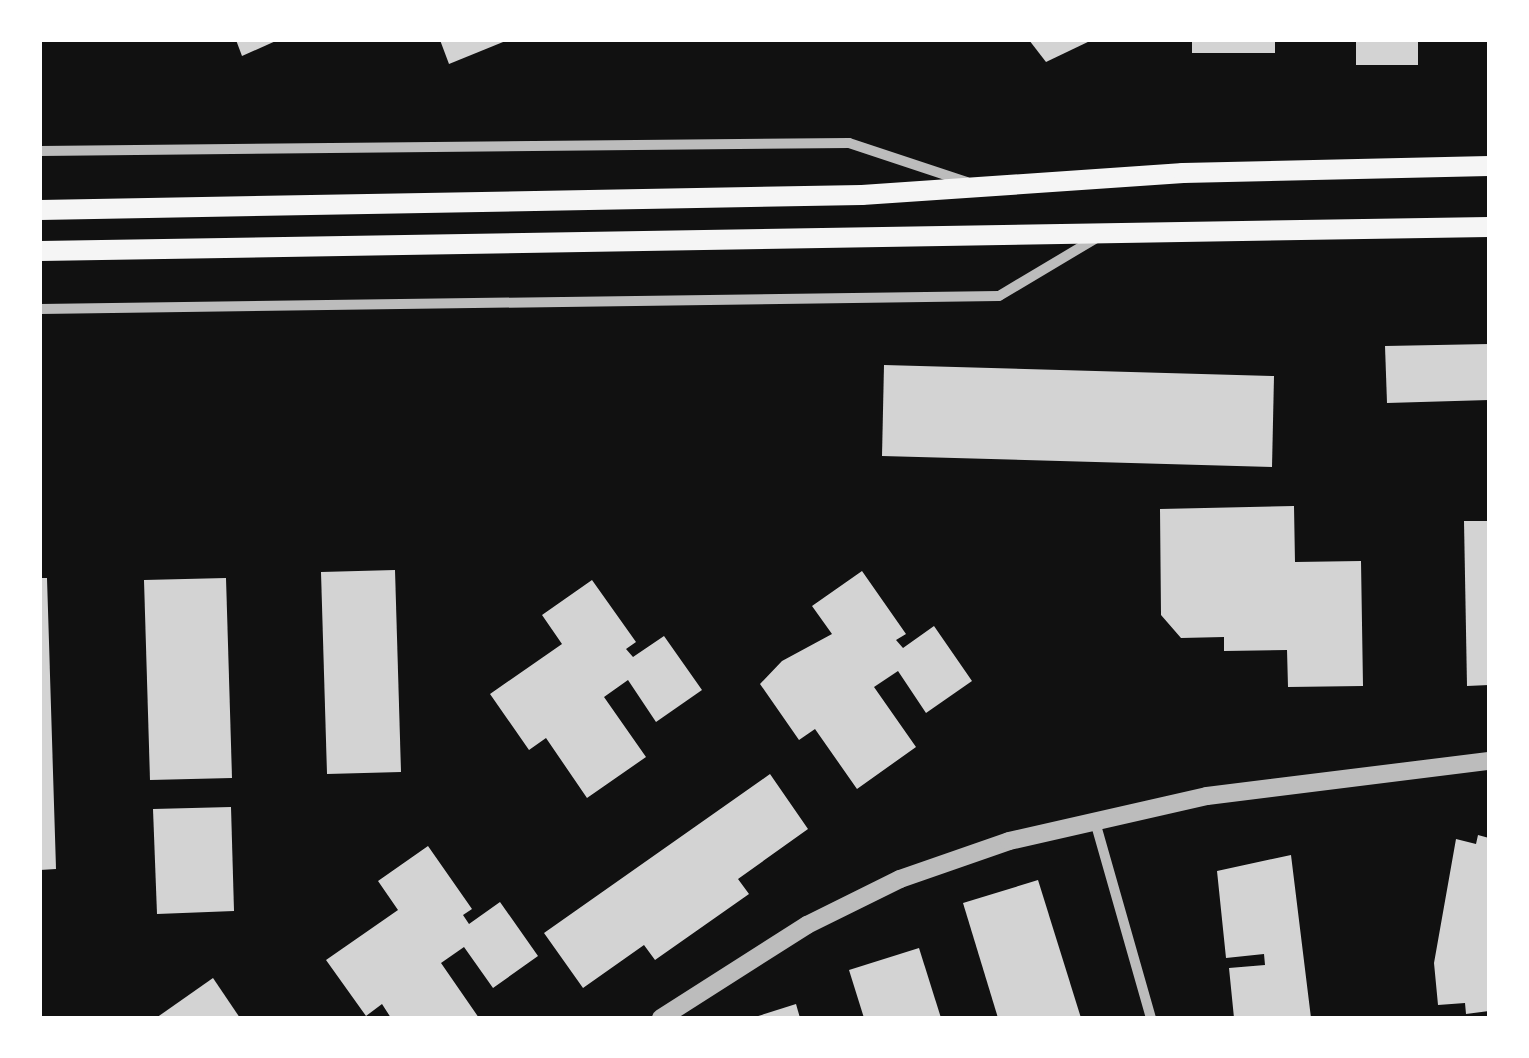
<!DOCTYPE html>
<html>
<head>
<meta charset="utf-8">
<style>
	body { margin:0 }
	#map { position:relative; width:1529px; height:1058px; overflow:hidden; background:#111; font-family:"Playfair Display",serif }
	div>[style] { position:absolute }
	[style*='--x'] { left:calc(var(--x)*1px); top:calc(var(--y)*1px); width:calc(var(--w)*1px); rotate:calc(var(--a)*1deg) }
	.building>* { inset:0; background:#d3d3d3 }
	.minor>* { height:10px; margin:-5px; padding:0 5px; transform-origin:5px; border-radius:5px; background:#bcbcbc }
	.tertiary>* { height:18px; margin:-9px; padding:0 9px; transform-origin:9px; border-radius:9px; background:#bcbcbc }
	.secondary>* { height:20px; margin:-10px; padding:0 10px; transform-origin:10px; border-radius:10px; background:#f5f5f5 }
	span { translate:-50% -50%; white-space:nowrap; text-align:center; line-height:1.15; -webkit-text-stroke:8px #fff; paint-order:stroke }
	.frame { position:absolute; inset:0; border:42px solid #fff; pointer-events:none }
</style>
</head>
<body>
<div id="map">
	<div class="building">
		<div style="clip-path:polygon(236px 40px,278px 40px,242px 56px)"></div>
		<div style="clip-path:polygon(440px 40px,508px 40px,449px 64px)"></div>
		<div style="clip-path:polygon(1029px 40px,1092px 40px,1046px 62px)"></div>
		<div style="clip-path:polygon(1192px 40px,1275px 40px,1275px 53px,1192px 53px)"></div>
		<div style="clip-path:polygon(1356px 40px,1418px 40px,1418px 65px,1356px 65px)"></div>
		<div style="clip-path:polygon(1489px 344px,1489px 400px,1387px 403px,1385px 346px)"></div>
		<div style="clip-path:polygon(884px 365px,1274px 376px,1272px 467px,882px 456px)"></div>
		<div style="clip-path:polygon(1294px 506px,1295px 562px,1361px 561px,1363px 686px,1288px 687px,1287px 650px,1224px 651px,1224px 637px,1181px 638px,1161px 615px,1160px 509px)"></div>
		<div style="clip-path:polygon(1464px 521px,1489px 521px,1489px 685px,1467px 686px)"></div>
		<div style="clip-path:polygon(395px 570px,401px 772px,327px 774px,321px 572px)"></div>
		<div style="clip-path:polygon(862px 571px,906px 634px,896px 640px,903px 648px,934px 626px,972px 681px,926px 713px,898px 671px,874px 687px,916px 747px,857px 789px,815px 729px,799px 740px,760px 684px,782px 661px,832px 634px,812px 606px)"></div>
		<div style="clip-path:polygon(40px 578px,47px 578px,56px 869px,40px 870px)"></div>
		<div style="clip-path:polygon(226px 578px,232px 778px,150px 780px,144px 580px)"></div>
		<div style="clip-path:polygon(592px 580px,636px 642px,626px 649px,633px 657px,664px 636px,702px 690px,656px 722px,628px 680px,604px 697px,646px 757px,587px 798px,546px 738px,529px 750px,490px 694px,562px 644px,542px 615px)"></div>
		<div style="clip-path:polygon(770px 774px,808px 829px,738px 879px,749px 894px,655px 960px,644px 945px,583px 988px,544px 933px)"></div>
		<div style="clip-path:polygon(231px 807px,234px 911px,157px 914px,153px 809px)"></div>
		<div style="clip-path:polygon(1478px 835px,1489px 838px,1489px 1011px,1466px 1014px,1465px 1003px,1438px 1005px,1434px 963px,1456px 839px,1476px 844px)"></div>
		<div style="clip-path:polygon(428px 846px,472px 909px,463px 915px,469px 924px,500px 902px,538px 956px,493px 988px,464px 947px,441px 963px,479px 1018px,391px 1018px,382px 1004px,366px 1016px,326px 960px,398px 910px,378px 881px)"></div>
		<div style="clip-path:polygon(1291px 855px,1311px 1018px,1234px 1018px,1229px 968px,1265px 965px,1264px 954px,1226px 958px,1217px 871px)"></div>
		<div style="clip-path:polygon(1038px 880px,1081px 1018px,998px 1018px,963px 903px)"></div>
		<div style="clip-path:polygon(919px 948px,941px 1018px,864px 1018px,849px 970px)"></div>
		<div style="clip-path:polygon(213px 978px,240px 1018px,156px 1018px)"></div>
		<div style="clip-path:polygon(796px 1004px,800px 1018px,755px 1018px,755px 1017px)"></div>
	</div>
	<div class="minor">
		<div style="--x:40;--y:151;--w:809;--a:-0.57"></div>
		<div style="--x:849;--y:143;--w:124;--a:18.3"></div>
		<div style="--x:40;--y:309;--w:959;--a:-0.78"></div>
		<div style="--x:999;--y:296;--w:115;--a:-30.8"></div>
		<div style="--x:1094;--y:818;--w:208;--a:74.1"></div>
	</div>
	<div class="tertiary">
		<div style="--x:661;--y:1018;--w:173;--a:-32.5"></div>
		<div style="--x:807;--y:925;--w:104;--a:-26.3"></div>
		<div style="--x:900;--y:879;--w:115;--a:-19.2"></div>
		<div style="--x:1009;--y:841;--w:203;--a:-12.8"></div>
		<div style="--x:1207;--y:796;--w:284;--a:-7.1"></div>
	</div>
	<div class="secondary">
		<div style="--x:40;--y:210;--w:822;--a:-1.05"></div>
		<div style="--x:862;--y:195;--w:322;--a:-3.9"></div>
		<div style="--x:1183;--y:173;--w:306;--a:-1.3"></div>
		<div style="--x:40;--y:251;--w:1449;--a:-0.95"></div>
	</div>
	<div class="frame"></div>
</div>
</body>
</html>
